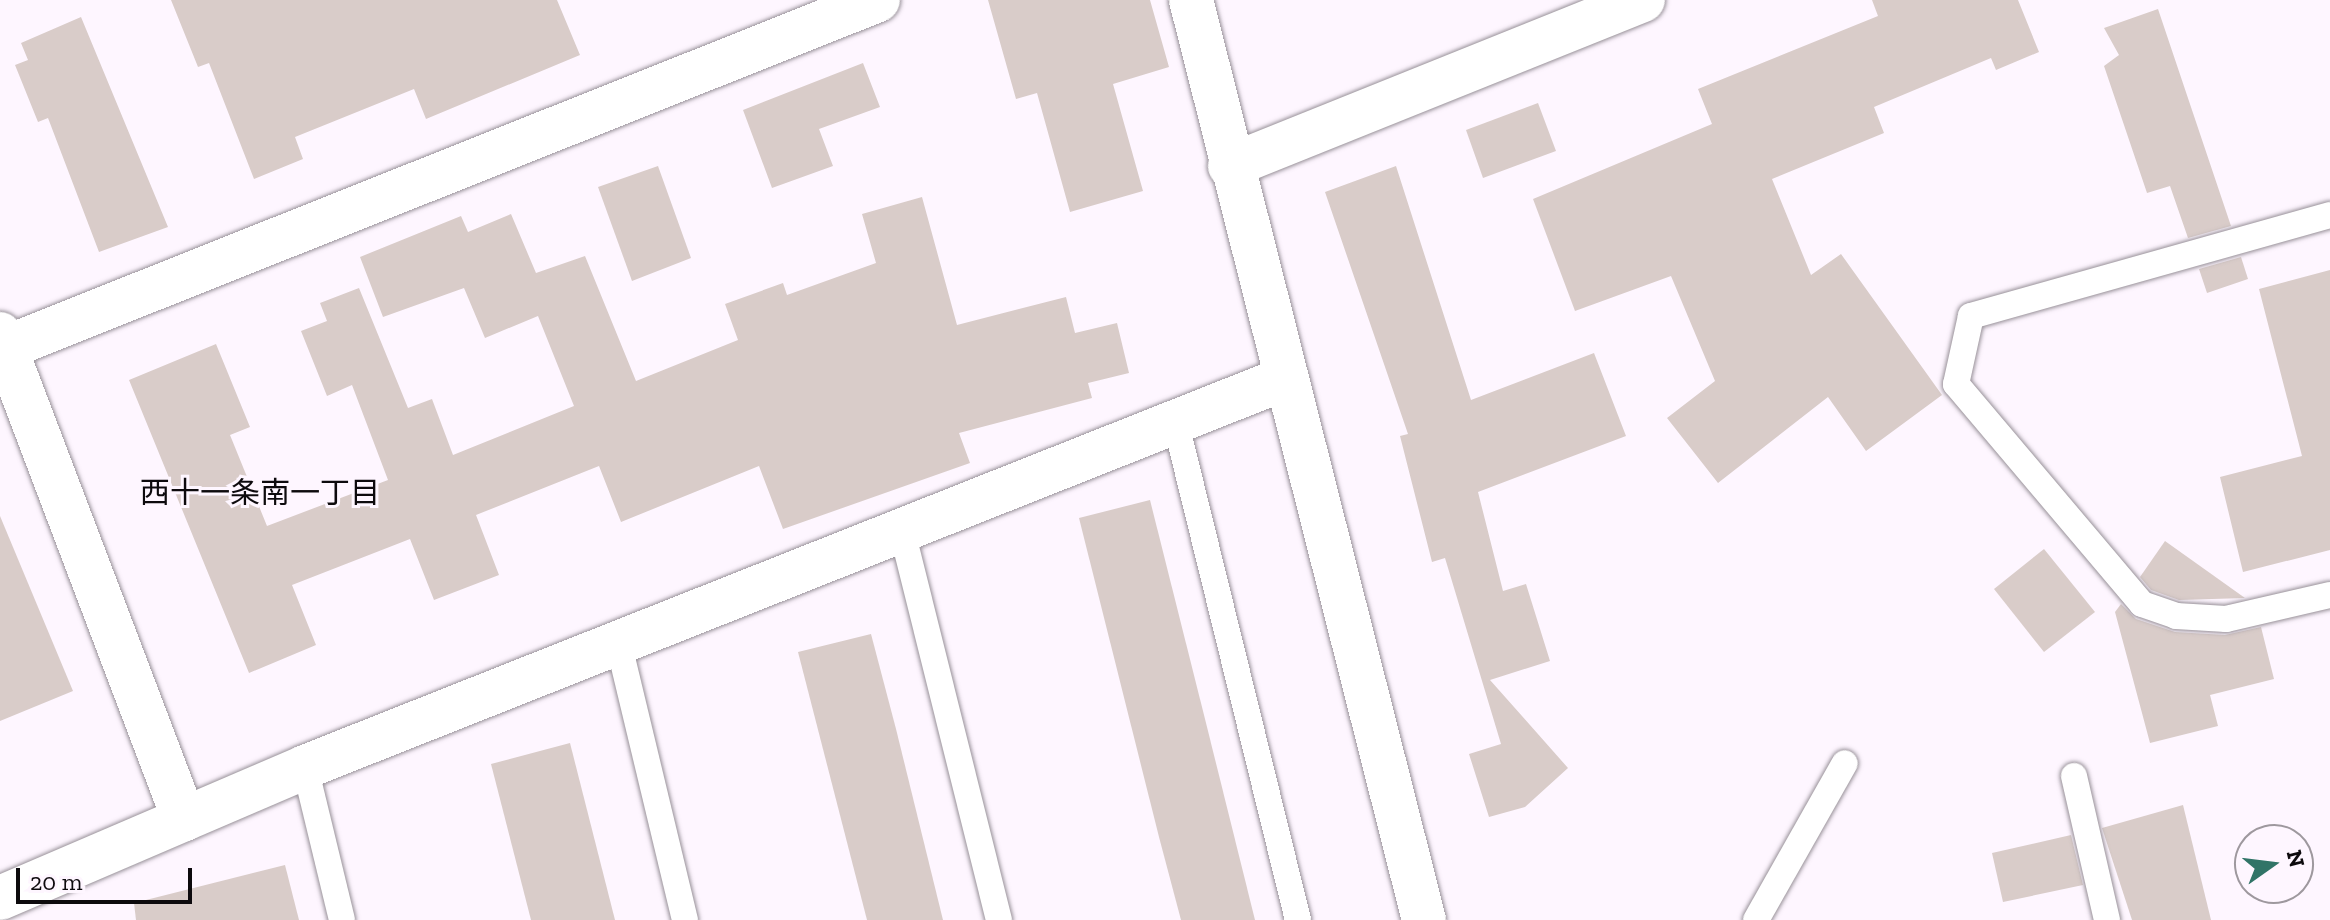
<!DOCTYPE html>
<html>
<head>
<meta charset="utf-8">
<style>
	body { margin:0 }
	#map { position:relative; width:2330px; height:920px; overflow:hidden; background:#fef6ff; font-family:"Zilla Slab","Noto Sans JP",serif }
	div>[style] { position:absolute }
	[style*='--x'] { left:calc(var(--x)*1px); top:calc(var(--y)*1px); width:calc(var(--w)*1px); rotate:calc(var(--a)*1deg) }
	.building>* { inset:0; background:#d9ccc9 }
	.roads { filter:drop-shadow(0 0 2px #989199) drop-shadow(0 0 2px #989199) }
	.lane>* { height:26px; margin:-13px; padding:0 13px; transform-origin:13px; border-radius:13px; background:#fff }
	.street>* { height:44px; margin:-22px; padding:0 22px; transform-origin:22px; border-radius:22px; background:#fff }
	.secondary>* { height:44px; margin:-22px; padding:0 22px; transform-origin:22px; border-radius:22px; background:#fff }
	span { translate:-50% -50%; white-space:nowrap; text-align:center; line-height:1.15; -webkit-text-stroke:6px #fef6ff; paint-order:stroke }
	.neighbourhood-label { font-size:30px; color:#0d0a0d }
	.north { position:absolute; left:2234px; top:824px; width:80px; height:80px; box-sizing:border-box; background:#fef6ff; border:2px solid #9e989e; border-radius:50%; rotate:76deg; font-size:22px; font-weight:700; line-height:32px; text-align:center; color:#0d0a0d }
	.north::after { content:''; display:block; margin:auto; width:28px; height:36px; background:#317467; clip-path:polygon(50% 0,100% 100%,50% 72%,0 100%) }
	.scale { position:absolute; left:16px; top:868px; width:176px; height:36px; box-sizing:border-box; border:4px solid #0d0a0d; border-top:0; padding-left:10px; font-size:24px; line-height:28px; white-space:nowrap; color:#0d0a0d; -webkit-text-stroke:6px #fef6ff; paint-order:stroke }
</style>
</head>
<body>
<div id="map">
	<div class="building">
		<div style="clip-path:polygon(171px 0,557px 0,580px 55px,426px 119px,414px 89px,295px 137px,303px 159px,254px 179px,209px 63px,198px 67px)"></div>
		<div style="clip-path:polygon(988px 0,1150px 0,1169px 67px,1113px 84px,1143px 191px,1070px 212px,1037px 93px,1016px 99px)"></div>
		<div style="clip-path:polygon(1872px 0,2018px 0,2039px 52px,1996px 70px,1991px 58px,1874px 107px,1884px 133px,1772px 179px,1811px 275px,1841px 254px,1942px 395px,1866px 451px,1828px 397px,1718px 483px,1667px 418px,1715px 381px,1671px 276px,1575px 311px,1533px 199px,1712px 124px,1698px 89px,1878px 16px)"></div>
		<div style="clip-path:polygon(2158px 9px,2231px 226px,2188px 238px,2170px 186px,2147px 193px,2104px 66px,2119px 55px,2104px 28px)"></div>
		<div style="clip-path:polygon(81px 17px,168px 227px,99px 252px,48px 118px,38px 122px,15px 65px,28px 60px,21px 43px)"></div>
		<div style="clip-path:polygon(863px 63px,880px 107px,819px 129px,833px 166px,772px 188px,743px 110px)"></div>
		<div style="clip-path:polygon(1538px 103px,1556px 151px,1483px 178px,1466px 130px)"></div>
		<div style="clip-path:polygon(658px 166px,691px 258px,632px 281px,598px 187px)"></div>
		<div style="clip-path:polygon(1396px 166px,1471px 400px,1594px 353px,1626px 436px,1478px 492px,1503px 591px,1526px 584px,1550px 661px,1490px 680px,1568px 768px,1525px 807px,1489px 817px,1469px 754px,1501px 744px,1445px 558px,1432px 562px,1400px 436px,1408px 434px,1325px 192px)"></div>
		<div style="clip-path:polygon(922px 197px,957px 325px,1066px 297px,1075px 333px,1117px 323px,1129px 373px,1088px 383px,1092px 398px,959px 433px,970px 463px,783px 529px,759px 466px,621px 522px,599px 466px,476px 515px,499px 575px,434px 600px,410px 539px,292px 585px,316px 645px,249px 673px,129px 380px,216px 344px,250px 427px,230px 435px,267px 526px,388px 480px,352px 385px,327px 396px,301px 331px,327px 321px,320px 303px,359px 288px,408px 408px,432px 399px,453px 455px,574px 406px,538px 316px,485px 338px,464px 288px,383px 317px,360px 257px,461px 216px,468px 232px,511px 214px,536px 273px,585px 256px,636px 381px,738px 340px,725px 304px,783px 283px,787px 295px,876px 263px,862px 214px)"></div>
		<div style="clip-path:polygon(2241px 257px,2248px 279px,2207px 293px,2199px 269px)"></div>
		<div style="clip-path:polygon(2330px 270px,2330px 550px,2243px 572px,2220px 477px,2302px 456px,2259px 289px)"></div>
		<div style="clip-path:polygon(1150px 500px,1205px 719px,1255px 920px,1181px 920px,1159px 837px,1079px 518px)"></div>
		<div style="clip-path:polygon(0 516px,73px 691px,0 721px)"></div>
		<div style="clip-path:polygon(2165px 541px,2245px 598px,2179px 600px,2151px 590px,2140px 577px)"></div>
		<div style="clip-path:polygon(2044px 549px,2095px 612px,2044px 652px,1994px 589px)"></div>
		<div style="clip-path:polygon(2121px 604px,2136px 619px,2175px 632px,2225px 635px,2261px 627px,2274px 679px,2210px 695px,2218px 726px,2150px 743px,2115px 612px)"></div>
		<div style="clip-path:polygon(871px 634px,896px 729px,943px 920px,867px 920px,798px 652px)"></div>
		<div style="clip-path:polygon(570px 743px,615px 920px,531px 920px,491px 764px)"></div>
		<div style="clip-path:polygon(2183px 805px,2211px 920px,2132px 920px,2102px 828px)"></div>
		<div style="clip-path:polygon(2071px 835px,2083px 885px,2003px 902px,1992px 853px)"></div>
		<div style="clip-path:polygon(285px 865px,299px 920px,136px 920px,134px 903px)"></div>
	</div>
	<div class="roads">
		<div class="lane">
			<div style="--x:2330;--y:215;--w:373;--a:164.3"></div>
			<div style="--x:1971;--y:316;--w:70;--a:102.4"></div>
			<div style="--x:1956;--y:384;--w:288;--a:49.8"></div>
			<div style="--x:2142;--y:604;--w:36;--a:19"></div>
			<div style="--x:2176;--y:616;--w:50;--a:3.4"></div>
			<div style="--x:2226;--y:619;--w:107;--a:-13"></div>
			<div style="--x:1175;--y:420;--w:515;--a:76.18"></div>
			<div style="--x:901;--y:527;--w:405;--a:76"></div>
			<div style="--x:618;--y:641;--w:287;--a:76.5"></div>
			<div style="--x:305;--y:767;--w:157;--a:76.4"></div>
			<div style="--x:2074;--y:776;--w:148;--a:77.1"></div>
			<div style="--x:1756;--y:920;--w:180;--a:-60.5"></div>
		</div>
		<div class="street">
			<div style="--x:0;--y:334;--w:519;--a:69.22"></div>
			<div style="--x:0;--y:350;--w:945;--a:-21.73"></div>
			<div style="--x:0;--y:898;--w:332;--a:-23.2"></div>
			<div style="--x:305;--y:767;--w:1055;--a:-21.63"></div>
		</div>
		<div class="secondary">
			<div style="--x:1191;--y:0;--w:949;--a:75.79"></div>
			<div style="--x:1230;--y:166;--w:445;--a:-21.9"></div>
		</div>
	</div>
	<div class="neighbourhood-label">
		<span style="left:260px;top:493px">西十一条南一丁目</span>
	</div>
	<div class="north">N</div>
	<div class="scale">20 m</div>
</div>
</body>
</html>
